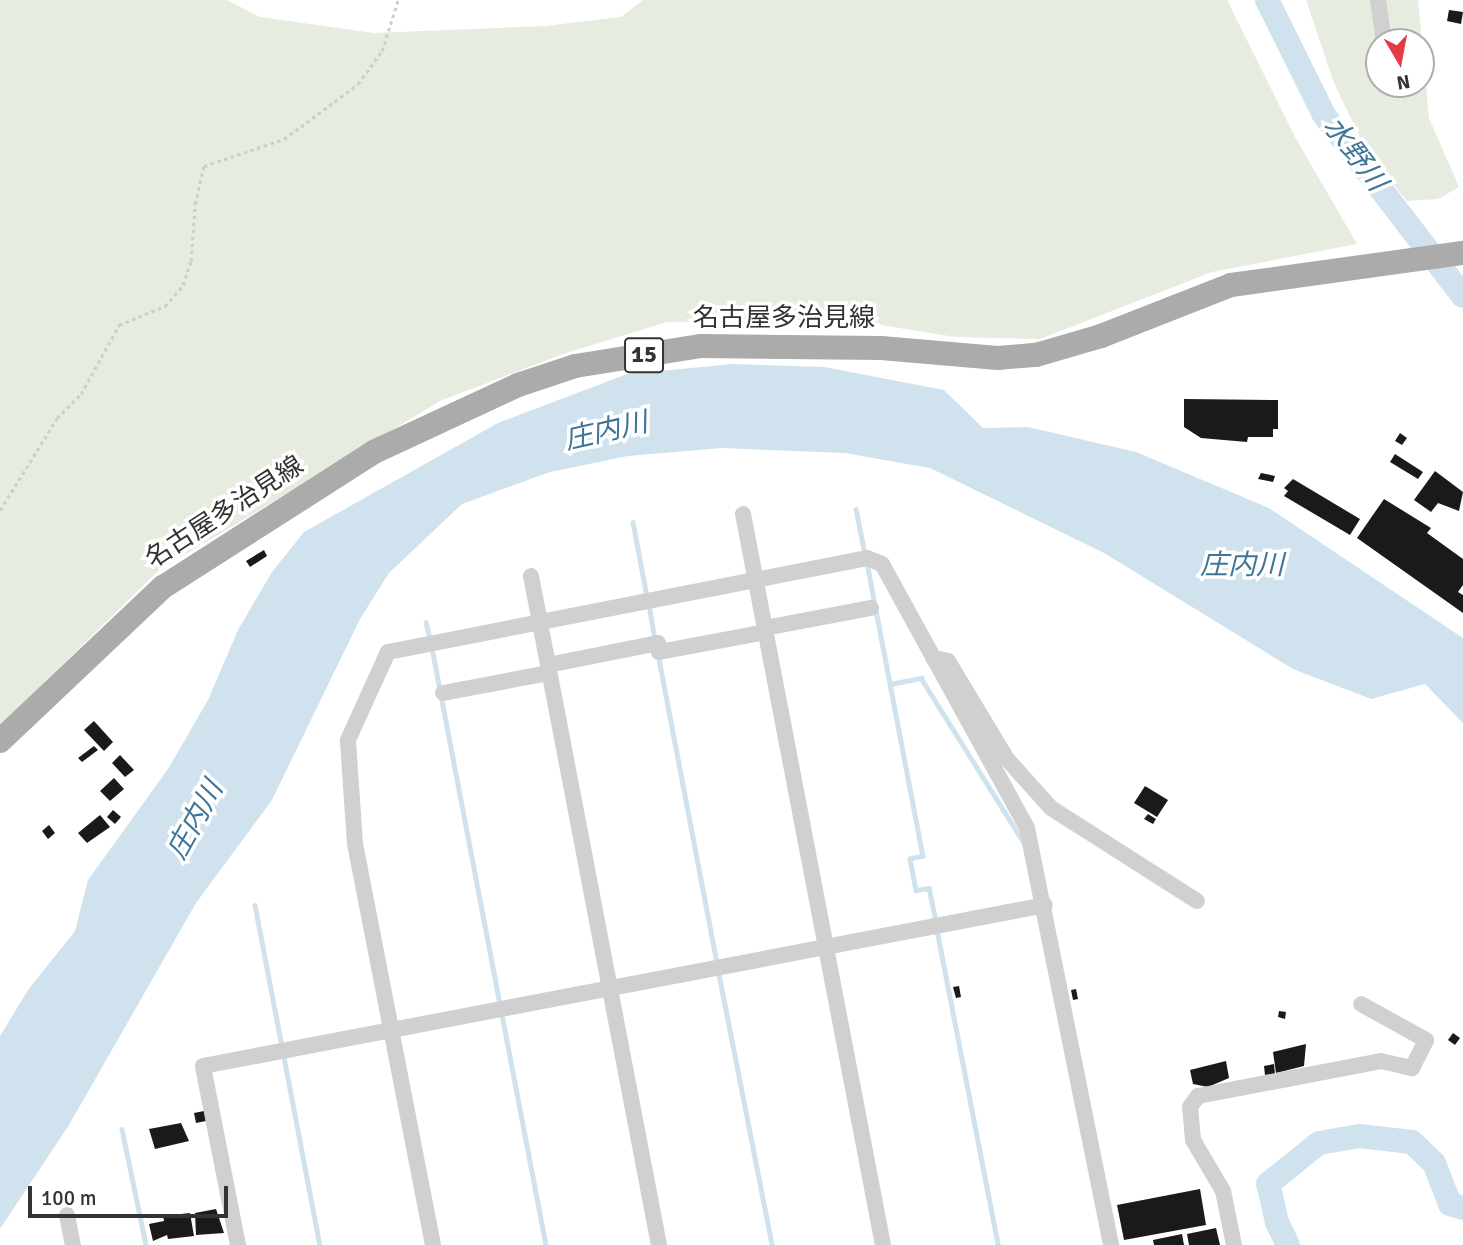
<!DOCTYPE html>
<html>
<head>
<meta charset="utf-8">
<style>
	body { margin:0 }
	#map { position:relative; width:1463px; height:1245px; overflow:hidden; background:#fff; font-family:Signika,"Noto Sans JP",sans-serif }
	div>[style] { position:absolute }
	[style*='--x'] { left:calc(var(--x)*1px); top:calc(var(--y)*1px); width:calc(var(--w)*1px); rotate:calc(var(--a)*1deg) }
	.green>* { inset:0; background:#e6ecdf }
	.water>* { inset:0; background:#cfe2ee }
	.stream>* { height:4.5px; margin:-2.25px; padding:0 2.25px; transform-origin:2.25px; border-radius:2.25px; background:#cfe2ee }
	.river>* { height:24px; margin:-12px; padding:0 12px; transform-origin:12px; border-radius:12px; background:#cfe2ee }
	.building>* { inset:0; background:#1a1a1a }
	.path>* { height:2.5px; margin-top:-1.25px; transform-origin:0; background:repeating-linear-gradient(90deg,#cdcdcd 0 3.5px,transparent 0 7px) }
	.minor>* { height:16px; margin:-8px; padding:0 8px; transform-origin:8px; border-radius:8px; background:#d0d0d0 }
	.primary>* { height:24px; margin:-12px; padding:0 12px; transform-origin:12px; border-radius:12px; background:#ababab }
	span { translate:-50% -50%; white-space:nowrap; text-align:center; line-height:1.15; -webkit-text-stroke:7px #fff; paint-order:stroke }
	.shield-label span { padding:2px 5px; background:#fff; border:2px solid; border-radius:5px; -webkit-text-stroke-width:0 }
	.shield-label { font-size:24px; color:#333; font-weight:700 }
	.street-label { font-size:26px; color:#333 }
	.water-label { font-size:28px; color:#3f7597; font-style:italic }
	.north { position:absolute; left:1365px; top:28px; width:70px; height:70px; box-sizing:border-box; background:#fff; border:2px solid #adadad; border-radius:50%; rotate:170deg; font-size:19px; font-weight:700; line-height:28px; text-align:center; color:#333 }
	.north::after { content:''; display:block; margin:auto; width:24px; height:32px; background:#e63946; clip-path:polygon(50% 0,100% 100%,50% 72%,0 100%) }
	.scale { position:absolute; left:28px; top:1186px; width:200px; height:32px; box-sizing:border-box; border:4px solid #333; border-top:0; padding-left:9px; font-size:21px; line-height:24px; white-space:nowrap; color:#333; -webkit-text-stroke:5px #fff; paint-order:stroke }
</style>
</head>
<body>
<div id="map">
	<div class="green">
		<div style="clip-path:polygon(0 0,227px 0,260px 17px,374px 33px,545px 26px,621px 17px,643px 0,1227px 0,1295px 137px,1357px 244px,1212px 272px,1040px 339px,955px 337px,843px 319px,667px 322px,560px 355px,440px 401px,158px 571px,0 726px)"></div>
		<div style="clip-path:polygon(evenodd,1306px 0,1418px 0,1429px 118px,1459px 187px,1438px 199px,1407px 201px,1368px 154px,1334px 83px,1306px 0,1379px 42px,1421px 42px,1421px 84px,1379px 84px,1379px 42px)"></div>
	</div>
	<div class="water">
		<div style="clip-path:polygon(733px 364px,824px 367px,944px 390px,983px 428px,1028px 427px,1136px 452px,1269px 508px,1463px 638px,1463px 723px,1425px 684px,1371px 699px,1293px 669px,1104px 553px,930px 468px,845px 453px,722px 448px,628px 456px,550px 472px,462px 504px,389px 573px,360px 619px,272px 800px,196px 903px,69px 1125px,0 1229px,0 1036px,28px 990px,75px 931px,88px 880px,168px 769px,208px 700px,238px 630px,272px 572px,304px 532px,498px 423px,627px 374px)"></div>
	</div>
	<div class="stream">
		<div style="--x:856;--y:509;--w:46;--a:78.7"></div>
		<div style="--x:633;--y:522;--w:76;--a:79.4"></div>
		<div style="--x:867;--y:563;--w:298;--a:79.2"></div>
		<div style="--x:923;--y:856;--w:13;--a:167"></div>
		<div style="--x:910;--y:859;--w:32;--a:79"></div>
		<div style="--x:916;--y:890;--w:13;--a:-9"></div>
		<div style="--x:929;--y:888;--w:34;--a:78"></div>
		<div style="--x:649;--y:605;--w:35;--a:80"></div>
		<div style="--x:426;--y:622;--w:17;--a:77"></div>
		<div style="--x:432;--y:648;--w:608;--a:79.19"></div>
		<div style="--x:659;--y:659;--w:305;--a:79.2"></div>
		<div style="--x:890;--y:684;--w:32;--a:-11"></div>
		<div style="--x:921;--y:678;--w:195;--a:58"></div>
		<div style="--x:255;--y:905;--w:346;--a:79.2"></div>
		<div style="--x:937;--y:930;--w:321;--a:79"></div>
		<div style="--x:719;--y:974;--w:276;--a:78.9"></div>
		<div style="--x:122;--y:1129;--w:118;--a:78.3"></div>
	</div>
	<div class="river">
		<div style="--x:1267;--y:0;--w:128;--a:63.6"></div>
		<div style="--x:1324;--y:115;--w:228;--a:52.5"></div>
		<div style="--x:1288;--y:1245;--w:25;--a:-116"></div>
		<div style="--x:1277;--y:1222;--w:39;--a:-103"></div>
		<div style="--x:1268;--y:1184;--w:65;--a:-38.8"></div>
		<div style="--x:1319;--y:1143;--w:41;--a:-9.9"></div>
		<div style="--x:1359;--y:1136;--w:53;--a:6.5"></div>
		<div style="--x:1412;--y:1142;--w:30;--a:44"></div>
		<div style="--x:1434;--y:1163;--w:44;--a:68.7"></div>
		<div style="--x:1450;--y:1204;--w:14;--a:17"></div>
	</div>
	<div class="building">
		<div style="clip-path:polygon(1449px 10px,1463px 12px,1461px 24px,1447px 21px)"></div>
		<div style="clip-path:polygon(1184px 399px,1278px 400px,1278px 429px,1273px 429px,1273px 437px,1248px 437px,1247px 442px,1201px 438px,1184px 427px)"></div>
		<div style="clip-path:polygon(1400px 433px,1407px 438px,1402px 445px,1395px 441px)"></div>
		<div style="clip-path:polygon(1395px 454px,1423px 472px,1418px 479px,1390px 462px)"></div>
		<div style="clip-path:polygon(1435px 471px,1463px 492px,1459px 511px,1438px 503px,1431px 512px,1414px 500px)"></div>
		<div style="clip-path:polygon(1261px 473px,1275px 476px,1273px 482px,1258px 479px)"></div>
		<div style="clip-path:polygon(1293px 479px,1360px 519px,1350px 535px,1284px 496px,1288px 491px,1284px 488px)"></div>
		<div style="clip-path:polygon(1384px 499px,1431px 528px,1427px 533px,1463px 559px,1463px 585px,1458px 592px,1463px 595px,1463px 613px,1357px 538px)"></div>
		<div style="clip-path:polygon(264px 550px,267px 556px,250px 567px,246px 561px)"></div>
		<div style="clip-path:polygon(94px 721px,113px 742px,104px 751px,84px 730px)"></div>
		<div style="clip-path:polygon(94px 746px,98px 750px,82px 762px,78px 758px)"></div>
		<div style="clip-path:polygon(120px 755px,134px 770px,125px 777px,112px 763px)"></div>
		<div style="clip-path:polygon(114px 778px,124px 789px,110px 801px,100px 791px)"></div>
		<div style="clip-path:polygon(1145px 786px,1168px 800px,1157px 817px,1134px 803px)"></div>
		<div style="clip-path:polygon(113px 810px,121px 817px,115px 824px,107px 817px)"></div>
		<div style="clip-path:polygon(1148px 814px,1156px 819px,1153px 824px,1144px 819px)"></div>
		<div style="clip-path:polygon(100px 815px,110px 827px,87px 843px,78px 833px)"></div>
		<div style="clip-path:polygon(49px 825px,55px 833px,48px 839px,42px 831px)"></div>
		<div style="clip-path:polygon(959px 986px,961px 997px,956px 998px,953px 987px)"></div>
		<div style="clip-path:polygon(1076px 989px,1078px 999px,1073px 1000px,1071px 990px)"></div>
		<div style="clip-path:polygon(1279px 1011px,1286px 1012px,1285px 1019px,1278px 1017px)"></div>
		<div style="clip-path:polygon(1453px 1033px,1460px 1038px,1455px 1045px,1448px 1040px)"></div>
		<div style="clip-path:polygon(1306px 1044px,1304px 1066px,1276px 1073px,1273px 1052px)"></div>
		<div style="clip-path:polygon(1226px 1061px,1229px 1078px,1208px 1087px,1193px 1084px,1190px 1070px)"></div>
		<div style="clip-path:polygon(1274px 1064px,1275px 1074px,1265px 1075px,1264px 1066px)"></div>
		<div style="clip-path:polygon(204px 1111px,206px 1121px,196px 1123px,194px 1113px)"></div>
		<div style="clip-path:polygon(181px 1123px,189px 1141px,155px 1149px,149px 1129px)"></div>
		<div style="clip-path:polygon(1200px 1189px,1206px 1225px,1124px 1240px,1117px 1205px)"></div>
		<div style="clip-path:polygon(216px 1209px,224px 1233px,196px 1235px,195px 1213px)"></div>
		<div style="clip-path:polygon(190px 1213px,194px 1236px,168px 1239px,167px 1235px,153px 1241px,149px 1224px,164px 1221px,163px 1216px)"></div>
		<div style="clip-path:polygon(1216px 1228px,1220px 1245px,1189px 1245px,1187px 1234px)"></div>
		<div style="clip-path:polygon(1182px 1234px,1184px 1245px,1154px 1245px,1153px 1240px)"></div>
	</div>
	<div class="path">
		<div style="--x:0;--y:510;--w:108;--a:-58.2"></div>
		<div style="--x:57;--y:418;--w:34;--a:-45"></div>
		<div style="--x:81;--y:394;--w:79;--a:-61.2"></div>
		<div style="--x:119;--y:325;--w:50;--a:-22.4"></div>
		<div style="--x:165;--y:306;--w:28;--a:-49"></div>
		<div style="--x:183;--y:285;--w:25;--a:-72"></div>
		<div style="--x:191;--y:261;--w:57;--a:-86"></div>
		<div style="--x:195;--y:204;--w:39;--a:-77"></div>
		<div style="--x:204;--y:166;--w:84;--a:-18.6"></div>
		<div style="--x:284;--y:139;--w:92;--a:-36.6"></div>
		<div style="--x:358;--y:84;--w:41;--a:-54"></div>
		<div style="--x:382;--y:51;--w:53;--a:-72.6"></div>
	</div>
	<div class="minor">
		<div style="--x:1378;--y:0;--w:42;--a:81.9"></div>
		<div style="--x:743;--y:514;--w:744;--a:79.16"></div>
		<div style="--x:531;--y:576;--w:681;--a:79.17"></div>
		<div style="--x:765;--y:628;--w:108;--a:-10.7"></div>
		<div style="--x:933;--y:658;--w:15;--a:11"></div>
		<div style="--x:948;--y:661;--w:114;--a:59"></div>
		<div style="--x:1007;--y:759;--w:66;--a:48.1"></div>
		<div style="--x:1051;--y:808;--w:173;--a:32.5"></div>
		<div style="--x:548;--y:665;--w:112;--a:-11.3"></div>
		<div style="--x:658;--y:643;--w:9;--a:84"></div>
		<div style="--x:659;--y:652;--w:109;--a:-10.6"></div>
		<div style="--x:443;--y:693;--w:108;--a:-10.7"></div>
		<div style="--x:67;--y:1215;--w:31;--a:79"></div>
		<div style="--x:238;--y:1245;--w:182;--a:-101.1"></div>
		<div style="--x:203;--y:1066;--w:857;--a:-10.82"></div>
		<div style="--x:433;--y:1245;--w:409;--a:-101"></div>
		<div style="--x:355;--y:844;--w:104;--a:-93.9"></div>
		<div style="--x:348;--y:740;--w:97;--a:-65.6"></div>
		<div style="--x:388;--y:652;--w:488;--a:-11.1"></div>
		<div style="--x:867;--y:558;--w:16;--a:22"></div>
		<div style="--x:882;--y:564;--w:301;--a:61.2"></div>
		<div style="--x:1027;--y:828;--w:425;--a:78.6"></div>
		<div style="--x:1234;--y:1245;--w:55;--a:-101.5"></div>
		<div style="--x:1223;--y:1191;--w:59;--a:-120.5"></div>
		<div style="--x:1193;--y:1140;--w:33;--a:-95"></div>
		<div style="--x:1190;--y:1107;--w:14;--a:-54"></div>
		<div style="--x:1198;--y:1096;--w:186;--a:-10.8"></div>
		<div style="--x:1381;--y:1061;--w:32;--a:13"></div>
		<div style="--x:1412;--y:1068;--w:31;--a:-63"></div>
		<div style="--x:1426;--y:1040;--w:74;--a:-151"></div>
	</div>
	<div class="primary">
		<div style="--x:0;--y:741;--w:224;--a:-43.4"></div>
		<div style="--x:163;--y:587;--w:253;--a:-32.6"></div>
		<div style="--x:376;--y:451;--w:157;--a:-24.9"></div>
		<div style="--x:518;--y:385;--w:60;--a:-18.4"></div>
		<div style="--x:575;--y:366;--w:128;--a:-9"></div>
		<div style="--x:701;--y:346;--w:180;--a:0.6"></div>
		<div style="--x:881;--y:348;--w:117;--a:4.9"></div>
		<div style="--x:998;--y:358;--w:38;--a:-5"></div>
		<div style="--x:1036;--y:355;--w:68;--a:-16.3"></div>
		<div style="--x:1101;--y:336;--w:140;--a:-21.4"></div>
		<div style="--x:1231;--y:285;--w:234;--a:-7.9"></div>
	</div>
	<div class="shield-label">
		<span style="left:644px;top:355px">15</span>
	</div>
	<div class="street-label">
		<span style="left:784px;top:319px">名古屋多治見線</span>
		<span style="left:225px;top:513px;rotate:-33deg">名古屋多治見線</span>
	</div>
	<div class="water-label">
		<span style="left:1355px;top:154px;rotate:53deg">水野川</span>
		<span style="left:606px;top:431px;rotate:-13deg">庄内川</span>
		<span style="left:1242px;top:565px">庄内川</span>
		<span style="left:195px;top:820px;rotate:-61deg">庄内川</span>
	</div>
	<div class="north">N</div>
	<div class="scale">100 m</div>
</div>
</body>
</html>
